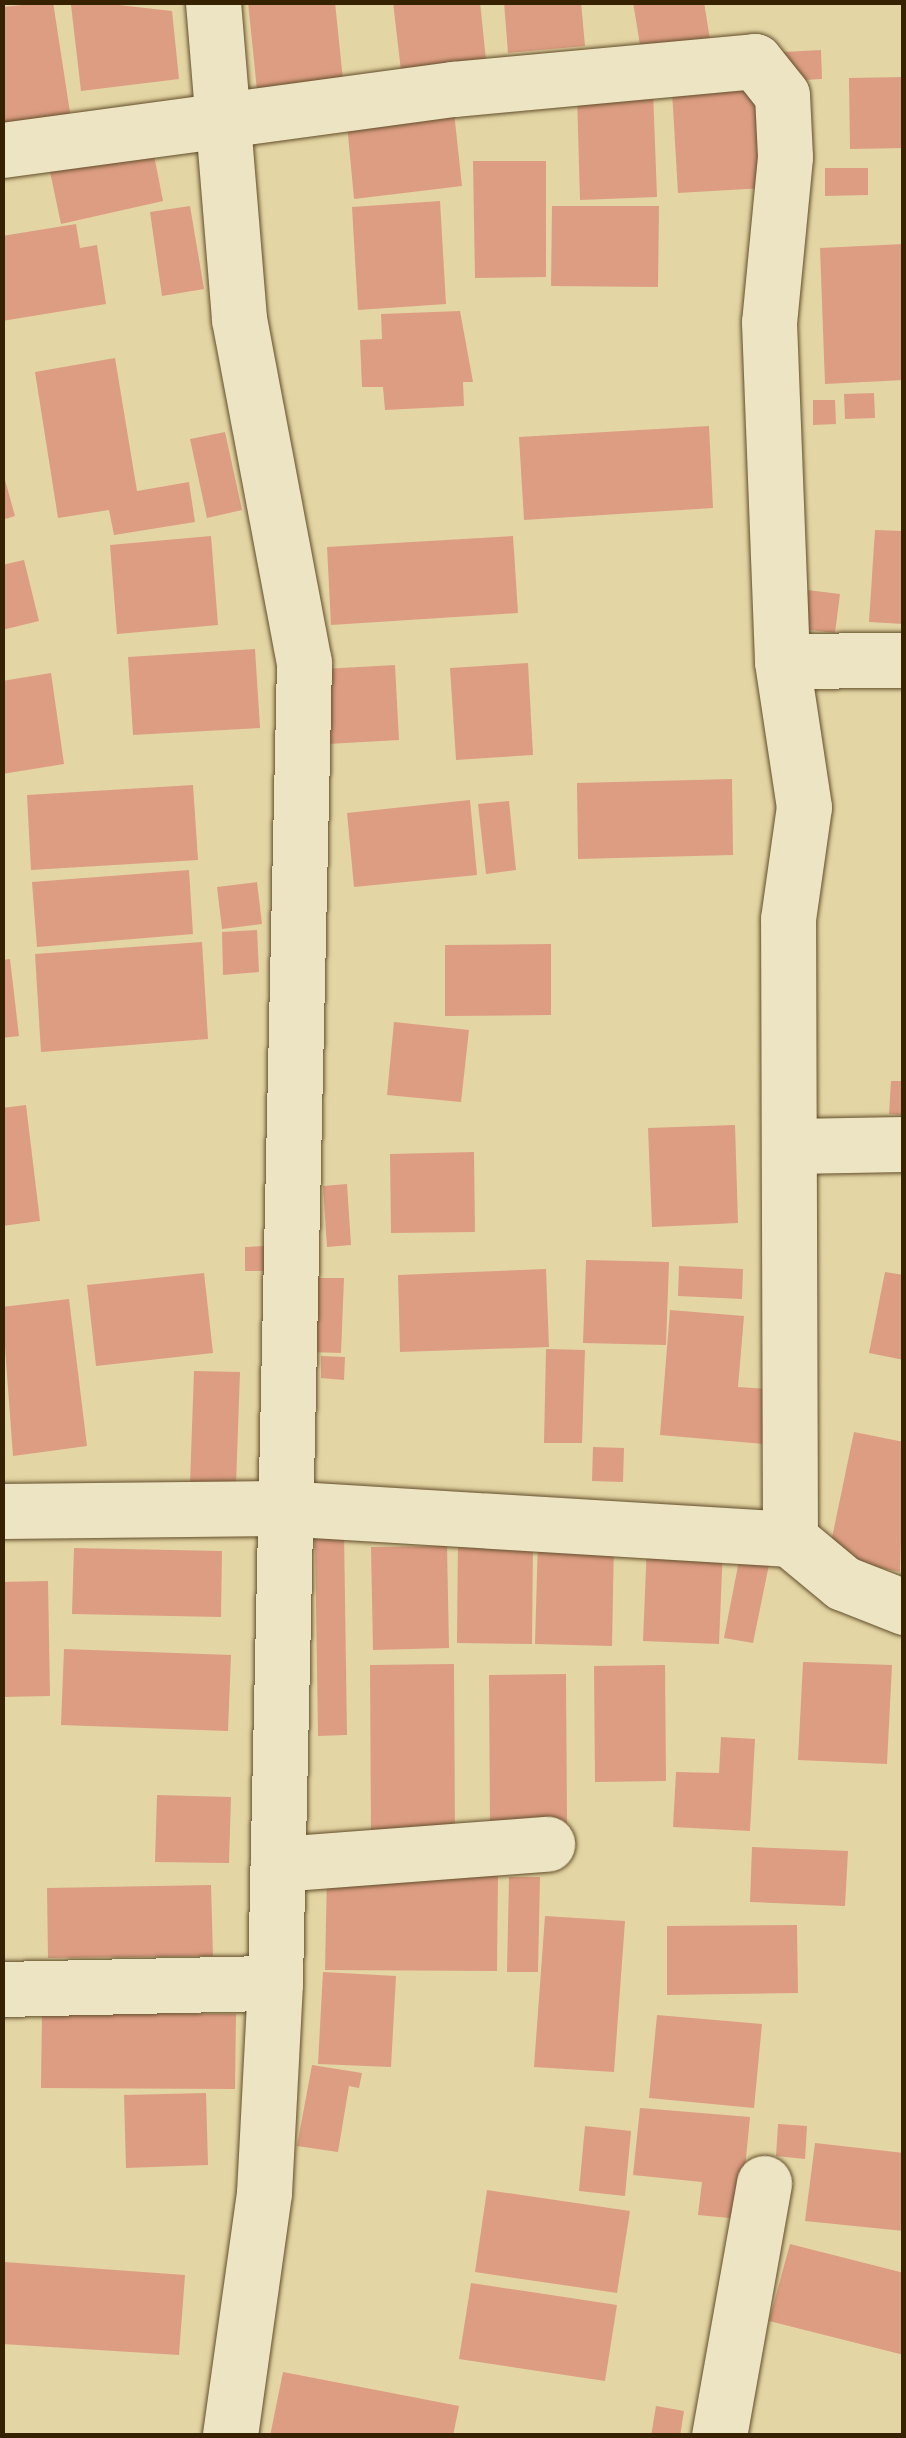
<!DOCTYPE html>
<html>
<head>
<meta charset="utf-8">
<style>
	body { margin:0 }
	#map { position:relative; width:906px; height:2438px; overflow:hidden; background:#e4d5a4; font-family:"IM FELL Double Pica",serif }
	div>[style] { position:absolute }
	[style*='--x'] { left:calc(var(--x)*1px); top:calc(var(--y)*1px); width:calc(var(--w)*1px); rotate:calc(var(--a)*1deg) }
	.building>* { inset:0; background:#dd9d83 }
	.roads { filter:drop-shadow(0 0 2px #624e2a) drop-shadow(0 0 2px #624e2a) }
	.minor>* { height:55px; margin:-27.5px; padding:0 27.5px; transform-origin:27.5px; border-radius:27.5px; background:#ede4c4 }
	span { translate:-50% -50%; white-space:nowrap; text-align:center; line-height:1.15; -webkit-text-stroke:10px #ede4c4; paint-order:stroke }
	.frame { position:absolute; inset:0; border:5px solid #362101; pointer-events:none }
</style>
</head>
<body>
<div id="map">
	<div class="building">
		<div style="clip-path:polygon(53px 2px,71px 119px,2px 130px,2px 7px)"></div>
		<div style="clip-path:polygon(92px 2px,172px 11px,179px 79px,81px 91px,71px 5px)"></div>
		<div style="clip-path:polygon(248px 2px,335px 2px,343px 80px,257px 90px)"></div>
		<div style="clip-path:polygon(393px 2px,480px 2px,486px 60px,401px 71px)"></div>
		<div style="clip-path:polygon(504px 2px,581px 2px,585px 46px,508px 53px)"></div>
		<div style="clip-path:polygon(633px 2px,704px 2px,711px 46px,642px 57px)"></div>
		<div style="clip-path:polygon(821px 50px,822px 79px,784px 81px,783px 52px)"></div>
		<div style="clip-path:polygon(904px 77px,904px 148px,850px 149px,849px 78px)"></div>
		<div style="clip-path:polygon(759px 86px,765px 188px,678px 193px,672px 91px)"></div>
		<div style="clip-path:polygon(653px 91px,657px 197px,580px 200px,577px 94px)"></div>
		<div style="clip-path:polygon(454px 112px,462px 186px,354px 199px,347px 124px)"></div>
		<div style="clip-path:polygon(152px 145px,163px 201px,61px 224px,49px 167px)"></div>
		<div style="clip-path:polygon(473px 161px,546px 161px,546px 277px,475px 278px)"></div>
		<div style="clip-path:polygon(825px 168px,868px 168px,868px 195px,825px 196px)"></div>
		<div style="clip-path:polygon(440px 201px,446px 304px,358px 310px,352px 207px)"></div>
		<div style="clip-path:polygon(190px 206px,204px 289px,162px 296px,150px 212px)"></div>
		<div style="clip-path:polygon(552px 206px,659px 206px,658px 287px,551px 286px)"></div>
		<div style="clip-path:polygon(76px 224px,80px 248px,97px 245px,106px 304px,2px 321px,2px 236px)"></div>
		<div style="clip-path:polygon(904px 244px,904px 380px,825px 384px,820px 248px)"></div>
		<div style="clip-path:polygon(460px 311px,473px 382px,463px 382px,464px 406px,385px 410px,383px 387px,362px 387px,360px 340px,382px 339px,381px 314px)"></div>
		<div style="clip-path:polygon(115px 358px,137px 491px,189px 482px,195px 522px,114px 535px,109px 510px,58px 518px,35px 372px)"></div>
		<div style="clip-path:polygon(874px 393px,875px 418px,845px 419px,844px 394px)"></div>
		<div style="clip-path:polygon(813px 400px,835px 400px,836px 424px,813px 425px)"></div>
		<div style="clip-path:polygon(709px 426px,713px 508px,524px 520px,519px 437px)"></div>
		<div style="clip-path:polygon(225px 432px,242px 510px,207px 518px,190px 439px)"></div>
		<div style="clip-path:polygon(2px 469px,15px 516px,2px 520px)"></div>
		<div style="clip-path:polygon(875px 530px,904px 531px,904px 624px,869px 622px)"></div>
		<div style="clip-path:polygon(211px 536px,218px 625px,117px 634px,110px 545px)"></div>
		<div style="clip-path:polygon(513px 536px,518px 613px,331px 625px,327px 547px)"></div>
		<div style="clip-path:polygon(24px 560px,39px 621px,2px 630px,2px 565px)"></div>
		<div style="clip-path:polygon(807px 590px,840px 594px,835px 633px,802px 629px)"></div>
		<div style="clip-path:polygon(255px 649px,260px 728px,133px 735px,128px 657px)"></div>
		<div style="clip-path:polygon(528px 663px,533px 755px,456px 760px,450px 668px)"></div>
		<div style="clip-path:polygon(395px 665px,399px 740px,328px 744px,323px 669px)"></div>
		<div style="clip-path:polygon(51px 673px,64px 764px,2px 774px,2px 681px)"></div>
		<div style="clip-path:polygon(732px 779px,733px 855px,578px 859px,577px 783px)"></div>
		<div style="clip-path:polygon(193px 785px,198px 860px,31px 870px,27px 795px)"></div>
		<div style="clip-path:polygon(470px 800px,477px 875px,354px 887px,347px 813px)"></div>
		<div style="clip-path:polygon(509px 801px,516px 870px,486px 874px,478px 804px)"></div>
		<div style="clip-path:polygon(189px 870px,193px 934px,37px 947px,32px 882px)"></div>
		<div style="clip-path:polygon(257px 882px,262px 924px,222px 929px,217px 887px)"></div>
		<div style="clip-path:polygon(257px 930px,259px 972px,223px 975px,222px 932px)"></div>
		<div style="clip-path:polygon(202px 942px,208px 1039px,41px 1052px,35px 954px)"></div>
		<div style="clip-path:polygon(551px 944px,551px 1015px,445px 1016px,445px 945px)"></div>
		<div style="clip-path:polygon(10px 959px,19px 1036px,2px 1038px,2px 960px)"></div>
		<div style="clip-path:polygon(394px 1022px,469px 1030px,461px 1102px,387px 1095px)"></div>
		<div style="clip-path:polygon(891px 1081px,904px 1081px,904px 1115px,889px 1114px)"></div>
		<div style="clip-path:polygon(26px 1105px,40px 1221px,2px 1226px,2px 1108px)"></div>
		<div style="clip-path:polygon(735px 1125px,738px 1223px,652px 1227px,648px 1128px)"></div>
		<div style="clip-path:polygon(474px 1152px,475px 1232px,391px 1233px,390px 1154px)"></div>
		<div style="clip-path:polygon(347px 1184px,351px 1245px,327px 1247px,323px 1186px)"></div>
		<div style="clip-path:polygon(265px 1246px,265px 1271px,245px 1271px,245px 1247px)"></div>
		<div style="clip-path:polygon(586px 1260px,669px 1262px,666px 1345px,583px 1343px)"></div>
		<div style="clip-path:polygon(679px 1266px,743px 1269px,742px 1299px,678px 1296px)"></div>
		<div style="clip-path:polygon(546px 1269px,549px 1347px,400px 1352px,398px 1275px)"></div>
		<div style="clip-path:polygon(885px 1272px,904px 1275px,904px 1360px,869px 1353px)"></div>
		<div style="clip-path:polygon(204px 1273px,213px 1353px,96px 1366px,87px 1285px)"></div>
		<div style="clip-path:polygon(311px 1278px,344px 1278px,341px 1353px,309px 1352px)"></div>
		<div style="clip-path:polygon(69px 1299px,87px 1446px,13px 1456px,2px 1307px)"></div>
		<div style="clip-path:polygon(670px 1310px,744px 1316px,738px 1387px,770px 1389px,765px 1444px,660px 1435px)"></div>
		<div style="clip-path:polygon(546px 1349px,585px 1350px,582px 1443px,544px 1443px)"></div>
		<div style="clip-path:polygon(321px 1356px,345px 1357px,344px 1380px,321px 1378px)"></div>
		<div style="clip-path:polygon(194px 1371px,240px 1372px,236px 1485px,190px 1484px)"></div>
		<div style="clip-path:polygon(854px 1432px,904px 1442px,900px 1572px,828px 1557px)"></div>
		<div style="clip-path:polygon(593px 1447px,624px 1448px,623px 1482px,592px 1481px)"></div>
		<div style="clip-path:polygon(344px 1533px,347px 1735px,318px 1736px,315px 1534px)"></div>
		<div style="clip-path:polygon(458px 1537px,533px 1537px,532px 1644px,457px 1643px)"></div>
		<div style="clip-path:polygon(538px 1539px,614px 1540px,612px 1646px,535px 1644px)"></div>
		<div style="clip-path:polygon(647px 1543px,723px 1546px,719px 1644px,643px 1641px)"></div>
		<div style="clip-path:polygon(742px 1545px,772px 1550px,753px 1643px,724px 1638px)"></div>
		<div style="clip-path:polygon(447px 1546px,449px 1648px,373px 1650px,371px 1547px)"></div>
		<div style="clip-path:polygon(74px 1548px,222px 1551px,221px 1617px,72px 1614px)"></div>
		<div style="clip-path:polygon(48px 1581px,50px 1696px,2px 1697px,2px 1582px)"></div>
		<div style="clip-path:polygon(64px 1649px,231px 1655px,228px 1731px,61px 1725px)"></div>
		<div style="clip-path:polygon(803px 1662px,892px 1665px,887px 1764px,798px 1760px)"></div>
		<div style="clip-path:polygon(454px 1664px,455px 1840px,371px 1841px,370px 1665px)"></div>
		<div style="clip-path:polygon(665px 1665px,666px 1781px,595px 1782px,594px 1666px)"></div>
		<div style="clip-path:polygon(566px 1674px,567px 1823px,490px 1824px,489px 1675px)"></div>
		<div style="clip-path:polygon(721px 1737px,755px 1739px,750px 1831px,673px 1827px,676px 1772px,719px 1773px)"></div>
		<div style="clip-path:polygon(157px 1795px,231px 1797px,229px 1863px,155px 1862px)"></div>
		<div style="clip-path:polygon(752px 1847px,848px 1851px,845px 1906px,750px 1902px)"></div>
		<div style="clip-path:polygon(327px 1874px,498px 1876px,497px 1971px,325px 1970px)"></div>
		<div style="clip-path:polygon(509px 1877px,540px 1877px,538px 1972px,507px 1972px)"></div>
		<div style="clip-path:polygon(211px 1885px,213px 1956px,48px 1958px,47px 1888px)"></div>
		<div style="clip-path:polygon(545px 1916px,625px 1921px,614px 2072px,534px 2067px)"></div>
		<div style="clip-path:polygon(797px 1925px,798px 1993px,667px 1995px,667px 1926px)"></div>
		<div style="clip-path:polygon(323px 1972px,396px 1976px,391px 2067px,318px 2064px)"></div>
		<div style="clip-path:polygon(42px 2012px,236px 2014px,235px 2089px,41px 2088px)"></div>
		<div style="clip-path:polygon(657px 2015px,762px 2024px,754px 2108px,649px 2098px)"></div>
		<div style="clip-path:polygon(312px 2065px,362px 2073px,359px 2088px,349px 2086px,338px 2152px,297px 2146px)"></div>
		<div style="clip-path:polygon(206px 2093px,208px 2165px,126px 2168px,124px 2095px)"></div>
		<div style="clip-path:polygon(640px 2108px,750px 2117px,740px 2219px,698px 2215px,702px 2182px,633px 2175px)"></div>
		<div style="clip-path:polygon(778px 2124px,807px 2126px,805px 2159px,776px 2156px)"></div>
		<div style="clip-path:polygon(585px 2126px,631px 2131px,625px 2196px,579px 2191px)"></div>
		<div style="clip-path:polygon(815px 2143px,904px 2153px,904px 2231px,805px 2221px)"></div>
		<div style="clip-path:polygon(487px 2190px,630px 2211px,617px 2293px,475px 2272px)"></div>
		<div style="clip-path:polygon(790px 2244px,904px 2273px,904px 2355px,769px 2321px)"></div>
		<div style="clip-path:polygon(4px 2262px,185px 2275px,179px 2355px,2px 2344px)"></div>
		<div style="clip-path:polygon(471px 2283px,617px 2305px,605px 2381px,459px 2359px)"></div>
		<div style="clip-path:polygon(283px 2372px,459px 2406px,453px 2436px,270px 2436px)"></div>
		<div style="clip-path:polygon(656px 2406px,684px 2411px,680px 2436px,651px 2436px)"></div>
	</div>
	<div class="roads">
		<div class="minor">
			<div style="--x:213;--y:2;--w:318;--a:85.3"></div>
			<div style="--x:239;--y:319;--w:349;--a:79.3"></div>
			<div style="--x:304;--y:662;--w:1321;--a:91.26"></div>
			<div style="--x:275;--y:1983;--w:210;--a:93"></div>
			<div style="--x:264;--y:2193;--w:245;--a:98"></div>
			<div style="--x:2;--y:150;--w:455;--a:-7.7"></div>
			<div style="--x:453;--y:89;--w:303;--a:-5.3"></div>
			<div style="--x:755;--y:61;--w:43;--a:51.5"></div>
			<div style="--x:782;--y:95;--w:62;--a:87.2"></div>
			<div style="--x:785;--y:157;--w:166;--a:95.5"></div>
			<div style="--x:769;--y:322;--w:339;--a:87.8"></div>
			<div style="--x:792;--y:1146;--w:112;--a:-1"></div>
			<div style="--x:2;--y:1511;--w:278;--a:-0.6"></div>
			<div style="--x:280;--y:1508;--w:511;--a:3.48"></div>
			<div style="--x:790;--y:1539;--w:69;--a:39.7"></div>
			<div style="--x:843;--y:1583;--w:66;--a:21.5"></div>
			<div style="--x:790;--y:1539;--w:620;--a:-90.18"></div>
			<div style="--x:788;--y:919;--w:113;--a:-81.9"></div>
			<div style="--x:804;--y:807;--w:148;--a:-98.6"></div>
			<div style="--x:782;--y:661;--w:122;--a:-0.5"></div>
			<div style="--x:278;--y:1864;--w:270;--a:-4.3"></div>
			<div style="--x:2;--y:1989;--w:273;--a:-1.3"></div>
			<div style="--x:719;--y:2436;--w:257;--a:-79.9"></div>
		</div>
	</div>
	<div class="frame"></div>
</div>
</body>
</html>
